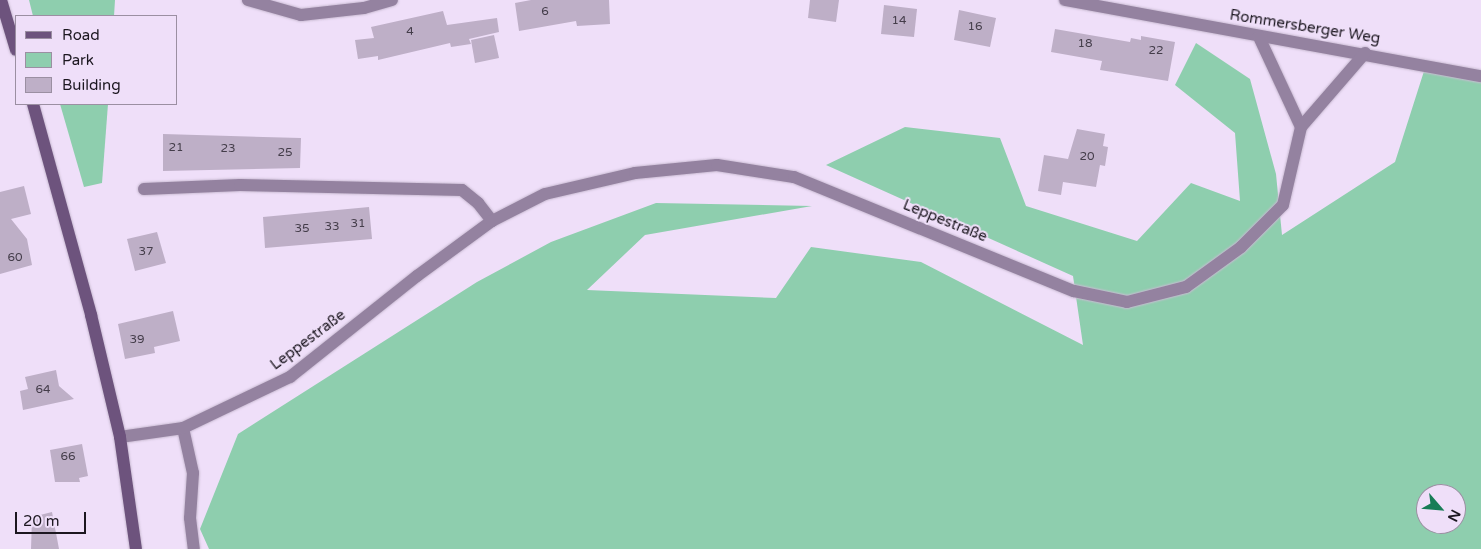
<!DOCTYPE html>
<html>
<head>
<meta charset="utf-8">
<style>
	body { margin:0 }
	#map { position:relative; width:1481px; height:549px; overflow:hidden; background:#efdff9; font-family:"Varela Round",sans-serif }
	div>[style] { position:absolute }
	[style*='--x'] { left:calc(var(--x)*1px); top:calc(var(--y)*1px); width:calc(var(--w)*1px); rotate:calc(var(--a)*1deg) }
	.green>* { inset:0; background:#8eceae }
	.building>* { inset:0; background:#beafc7 }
	.roads { filter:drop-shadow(0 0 1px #c9bbd2) drop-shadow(0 0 1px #c9bbd2) }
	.minor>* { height:12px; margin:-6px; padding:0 6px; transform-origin:6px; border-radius:6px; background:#9482a0 }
	.secondary>* { height:12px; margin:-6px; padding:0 6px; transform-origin:6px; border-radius:6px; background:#6d537d }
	span { translate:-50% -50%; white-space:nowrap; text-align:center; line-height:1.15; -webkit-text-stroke:4px #efdff9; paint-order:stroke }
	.number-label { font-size:12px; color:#443d4a }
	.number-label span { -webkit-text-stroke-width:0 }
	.street-label { font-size:15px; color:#1c1720 }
	.legend { position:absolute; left:15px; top:15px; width:162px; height:90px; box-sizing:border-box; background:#efdff9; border:1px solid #9b8fa2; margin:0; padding:6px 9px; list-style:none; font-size:15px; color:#1c1720 }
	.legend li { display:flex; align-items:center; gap:10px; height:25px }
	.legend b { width:25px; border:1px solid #9b8fa2 }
	.north { position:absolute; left:1416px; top:484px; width:50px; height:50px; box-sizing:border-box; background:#efdff9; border:1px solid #9b8fa2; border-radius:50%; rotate:117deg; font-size:14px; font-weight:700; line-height:20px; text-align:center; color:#1c1720 }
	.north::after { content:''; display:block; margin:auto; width:18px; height:22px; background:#187d56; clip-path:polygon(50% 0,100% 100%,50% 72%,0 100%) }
	.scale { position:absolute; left:15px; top:512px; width:71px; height:22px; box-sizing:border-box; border:2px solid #1c1720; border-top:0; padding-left:6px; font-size:15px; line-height:18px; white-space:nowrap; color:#1c1720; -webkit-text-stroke:4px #efdff9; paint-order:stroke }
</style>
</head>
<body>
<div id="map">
	<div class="green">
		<div style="clip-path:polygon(29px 0,115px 0,114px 16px,33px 16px)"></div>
		<div style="clip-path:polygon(evenodd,1196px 43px,1250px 79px,1276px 174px,1282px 235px,1395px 162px,1425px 68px,1481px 80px,1481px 549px,209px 549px,200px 529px,238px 434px,477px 282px,551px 242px,656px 203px,812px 206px,645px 235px,587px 290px,776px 298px,811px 247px,921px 262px,1083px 345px,1073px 276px,826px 165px,905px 127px,1000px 138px,1026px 206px,1137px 241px,1191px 183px,1240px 201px,1235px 133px,1175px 85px,1196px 43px,1426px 494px,1456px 494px,1456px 524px,1426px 524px,1426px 494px)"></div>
		<div style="clip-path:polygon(60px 104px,108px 104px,102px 183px,84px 187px)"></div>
	</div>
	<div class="building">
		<div style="clip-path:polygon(531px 0,609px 0,610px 24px,577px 26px,576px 21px,519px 31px,515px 3px)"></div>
		<div style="clip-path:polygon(810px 0,839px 0,836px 22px,808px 18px)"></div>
		<div style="clip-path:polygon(884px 5px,917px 9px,914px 37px,881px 34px)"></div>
		<div style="clip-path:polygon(959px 10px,996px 18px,990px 47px,954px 40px)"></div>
		<div style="clip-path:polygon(443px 11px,447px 25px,497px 18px,499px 32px,469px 39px,471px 44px,451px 47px,450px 43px,378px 60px,378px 56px,358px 59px,355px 40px,374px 38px,371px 27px)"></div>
		<div style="clip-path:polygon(1055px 29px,1130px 42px,1131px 38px,1141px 40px,1141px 36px,1175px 42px,1168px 81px,1100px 70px,1102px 61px,1051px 52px)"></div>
		<div style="clip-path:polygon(494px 35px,499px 58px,475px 63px,471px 40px)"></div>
		<div style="clip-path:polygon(1077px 129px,1105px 134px,1103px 146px,1108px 147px,1105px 166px,1100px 165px,1096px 187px,1063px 182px,1061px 195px,1038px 191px,1044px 155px,1068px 159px)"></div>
		<div style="clip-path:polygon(163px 134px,301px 138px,300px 168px,163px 171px)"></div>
		<div style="clip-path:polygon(24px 186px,31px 214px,11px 219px,27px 239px,32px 265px,0 274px,0 192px)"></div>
		<div style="clip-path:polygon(369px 207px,372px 239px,265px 248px,263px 217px)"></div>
		<div style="clip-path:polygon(157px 232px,166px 263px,135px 271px,127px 239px)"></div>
		<div style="clip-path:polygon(173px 311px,180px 341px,154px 347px,155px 353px,125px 359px,118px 324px)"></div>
		<div style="clip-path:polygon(56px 370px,59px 386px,74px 399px,23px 410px,20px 391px,28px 389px,25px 377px)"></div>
		<div style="clip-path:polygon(82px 444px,88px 476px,79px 478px,80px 482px,55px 482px,50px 450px)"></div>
		<div style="clip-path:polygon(52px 512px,59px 549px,31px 549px,32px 517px)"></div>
	</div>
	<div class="roads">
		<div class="minor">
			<div style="--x:248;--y:0;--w:55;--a:15.8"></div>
			<div style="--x:301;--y:15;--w:63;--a:-6.3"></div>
			<div style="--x:364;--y:8;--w:29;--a:-16"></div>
			<div style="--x:1065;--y:0;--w:423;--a:10.4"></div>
			<div style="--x:1259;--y:37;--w:99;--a:65"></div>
			<div style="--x:144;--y:189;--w:96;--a:-2.4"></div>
			<div style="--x:240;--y:185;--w:222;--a:1.3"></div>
			<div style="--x:462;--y:190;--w:21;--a:39"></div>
			<div style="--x:478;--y:203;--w:23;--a:52"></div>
			<div style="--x:183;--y:428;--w:46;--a:77.5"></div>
			<div style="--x:193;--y:473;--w:45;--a:93.8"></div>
			<div style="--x:190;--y:518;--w:31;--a:83"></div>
			<div style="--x:120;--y:437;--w:64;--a:-8.1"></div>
			<div style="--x:183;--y:428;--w:119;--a:-25.5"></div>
			<div style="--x:290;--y:377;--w:162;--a:-38.5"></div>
			<div style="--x:417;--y:276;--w:93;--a:-36.3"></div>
			<div style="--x:492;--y:221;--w:59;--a:-27"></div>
			<div style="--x:545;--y:194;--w:92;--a:-13.1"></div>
			<div style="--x:635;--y:173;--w:82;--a:-5.6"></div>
			<div style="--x:717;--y:165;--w:78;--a:8.9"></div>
			<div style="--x:794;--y:177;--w:302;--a:22.2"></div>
			<div style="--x:1074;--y:291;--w:54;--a:11.7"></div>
			<div style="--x:1127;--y:302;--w:61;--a:-14.3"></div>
			<div style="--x:1186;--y:287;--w:68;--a:-36"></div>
			<div style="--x:1241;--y:247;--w:59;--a:-45"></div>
			<div style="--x:1283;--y:205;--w:80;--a:-77"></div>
			<div style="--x:1301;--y:127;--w:98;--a:-49.1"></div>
		</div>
		<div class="secondary">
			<div style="--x:1;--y:0;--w:52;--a:73.3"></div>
			<div style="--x:33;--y:104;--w:219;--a:74.6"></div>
			<div style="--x:91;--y:315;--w:125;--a:76.6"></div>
			<div style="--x:120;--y:437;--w:113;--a:81.9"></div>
		</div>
	</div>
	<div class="number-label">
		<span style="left:545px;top:12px">6</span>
		<span style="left:899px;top:21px">14</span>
		<span style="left:975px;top:27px">16</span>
		<span style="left:410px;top:32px">4</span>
		<span style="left:1085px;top:44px">18</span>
		<span style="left:1156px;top:51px">22</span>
		<span style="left:176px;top:148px">21</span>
		<span style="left:228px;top:149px">23</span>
		<span style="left:285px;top:153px">25</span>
		<span style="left:1087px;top:157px">20</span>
		<span style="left:358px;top:224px">31</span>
		<span style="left:332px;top:227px">33</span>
		<span style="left:302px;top:229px">35</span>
		<span style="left:146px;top:252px">37</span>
		<span style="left:15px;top:258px">60</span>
		<span style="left:137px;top:340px">39</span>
		<span style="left:43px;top:390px">64</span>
		<span style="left:68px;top:457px">66</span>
	</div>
	<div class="street-label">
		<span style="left:1305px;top:27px;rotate:9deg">Rommersberger Weg</span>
		<span style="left:945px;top:221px;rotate:22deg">Leppestraße</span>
		<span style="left:308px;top:340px;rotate:-37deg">Leppestraße</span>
	</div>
	<ul class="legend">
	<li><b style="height:6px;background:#6d537d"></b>Road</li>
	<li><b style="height:14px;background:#8eceae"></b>Park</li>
	<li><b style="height:14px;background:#beafc7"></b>Building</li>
	</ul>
	<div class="north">N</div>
	<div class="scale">20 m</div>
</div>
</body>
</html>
